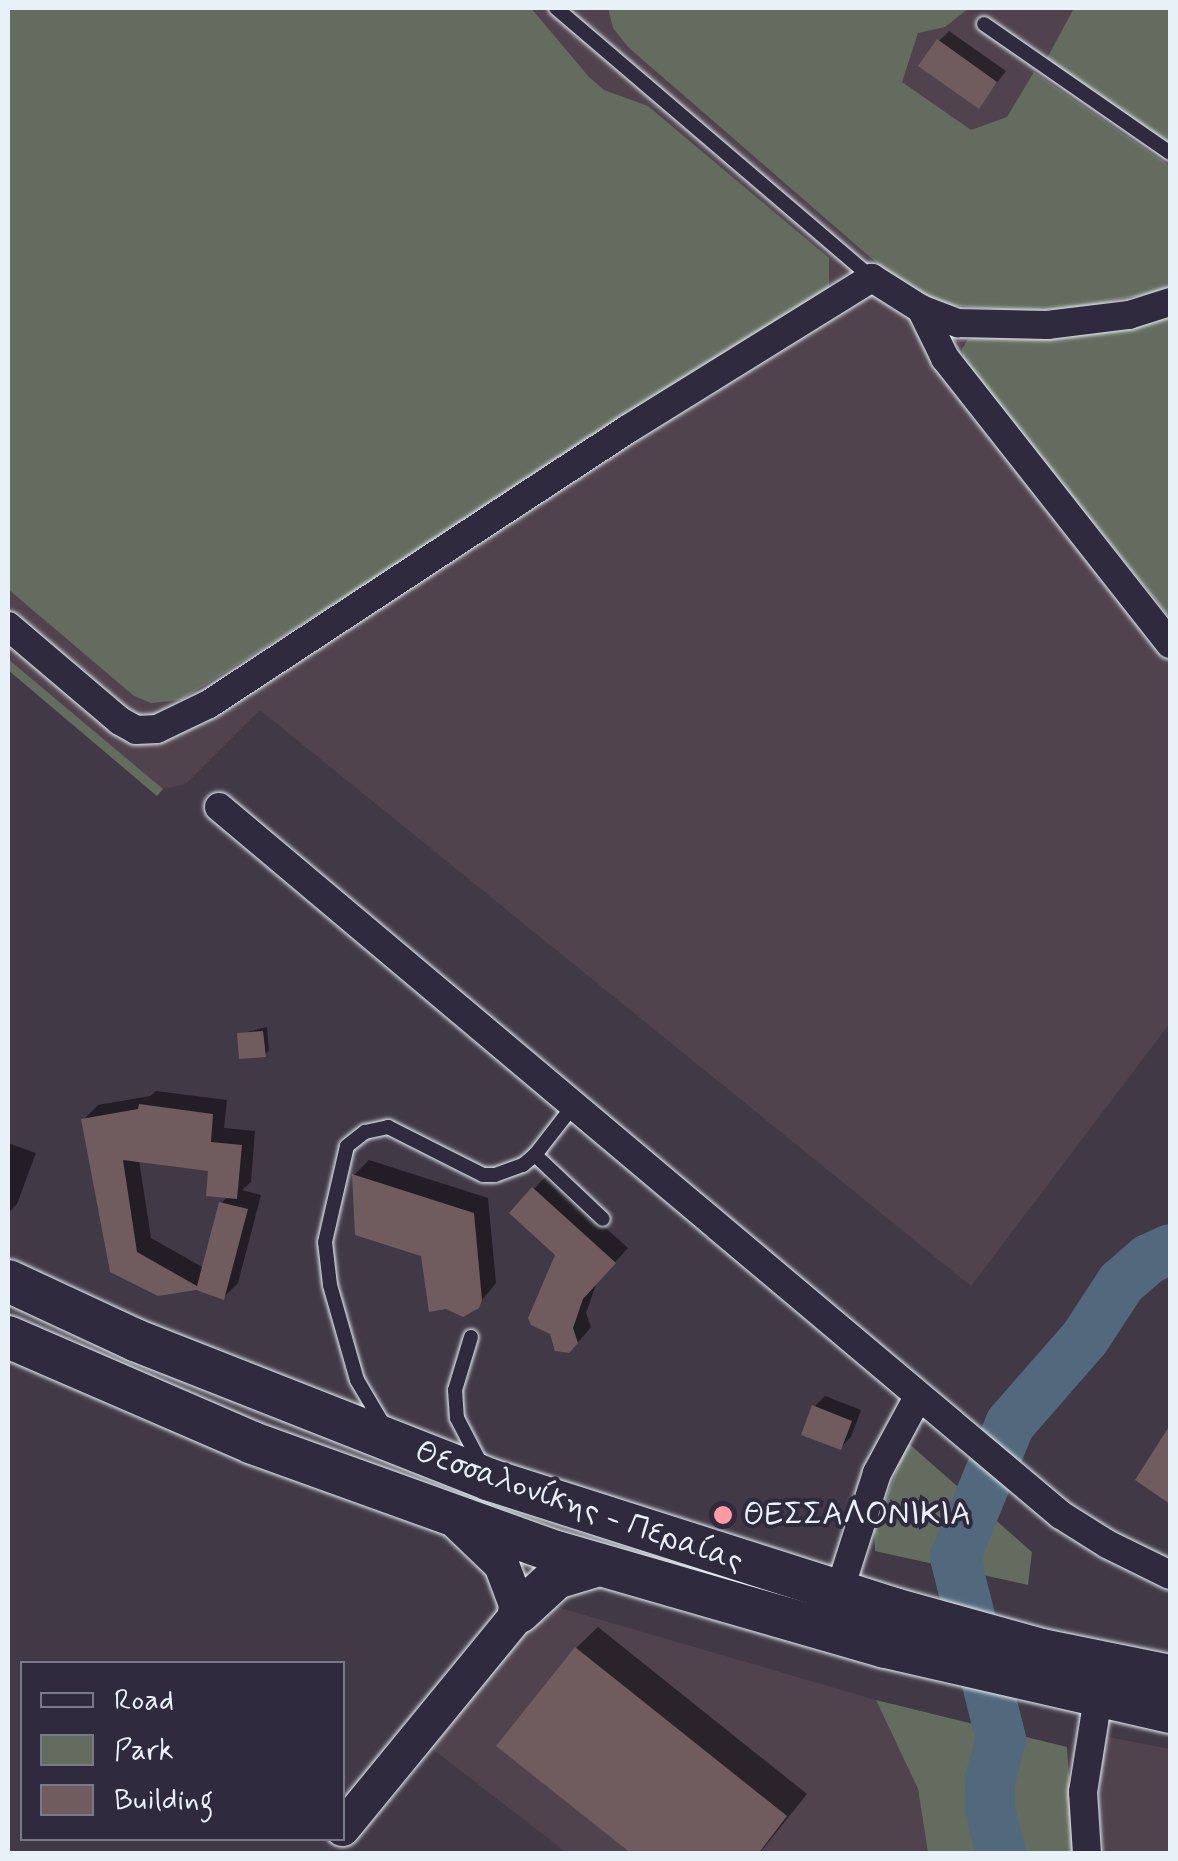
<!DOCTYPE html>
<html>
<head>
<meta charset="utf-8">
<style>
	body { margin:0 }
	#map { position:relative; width:1178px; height:1861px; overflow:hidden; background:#423947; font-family:Mynerve,sans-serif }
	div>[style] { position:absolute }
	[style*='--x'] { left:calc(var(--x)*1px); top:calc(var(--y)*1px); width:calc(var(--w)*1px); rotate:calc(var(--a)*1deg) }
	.built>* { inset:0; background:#50434e }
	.green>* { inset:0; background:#646b5f }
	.shadow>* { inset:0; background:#0007 }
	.river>* { height:50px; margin:-25px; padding:0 25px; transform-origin:25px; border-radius:25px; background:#52687d }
	.building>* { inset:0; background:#705b5f }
	.roads { filter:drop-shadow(0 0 2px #e8f1f8) drop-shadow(0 0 2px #e8f1f8) }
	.service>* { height:14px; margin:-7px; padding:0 7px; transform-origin:7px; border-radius:7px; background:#2f2a3d }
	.minor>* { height:28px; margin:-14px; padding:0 14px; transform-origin:14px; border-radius:14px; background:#2f2a3d }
	.tertiary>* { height:35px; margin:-17.5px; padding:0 17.5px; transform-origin:17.5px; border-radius:17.5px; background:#2f2a3d }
	.primary>* { height:42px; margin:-21px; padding:0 21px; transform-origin:21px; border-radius:21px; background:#2f2a3d }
	.dots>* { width:28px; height:28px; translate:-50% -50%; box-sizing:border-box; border:5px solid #2f2a3d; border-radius:50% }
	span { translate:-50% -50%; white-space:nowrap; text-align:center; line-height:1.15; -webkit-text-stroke:8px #2f2a3d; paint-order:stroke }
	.street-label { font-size:32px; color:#e8f1f8 }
	.poi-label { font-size:32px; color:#e8f1f8 }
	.left { translate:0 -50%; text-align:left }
	.frame { position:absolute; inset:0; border:10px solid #e8f1f8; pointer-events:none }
	.legend { position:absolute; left:20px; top:1661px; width:325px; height:180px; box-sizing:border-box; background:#2f2a3d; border:2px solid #797a88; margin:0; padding:12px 18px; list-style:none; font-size:30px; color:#e8f1f8 }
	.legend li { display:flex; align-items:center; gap:20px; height:50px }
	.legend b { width:50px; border:2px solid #797a88 }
</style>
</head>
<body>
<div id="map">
	<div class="built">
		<div style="clip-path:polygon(8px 8px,1170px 8px,1170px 1023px,971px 1286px,260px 710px,186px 784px,163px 789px,157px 796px,8px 670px)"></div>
		<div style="clip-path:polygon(550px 1605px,876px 1700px,918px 1789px,928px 1853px,567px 1853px,430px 1747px)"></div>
		<div style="clip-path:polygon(1103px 1736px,1170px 1749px,1170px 1853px,1104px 1853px,1098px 1805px)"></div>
	</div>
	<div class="green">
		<div style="clip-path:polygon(8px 8px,531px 8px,589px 77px,604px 90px,648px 106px,829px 258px,829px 287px,816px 302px,181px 700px,151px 703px,134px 696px,8px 589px)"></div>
		<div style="clip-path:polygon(608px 8px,969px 8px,945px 27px,918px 33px,902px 82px,971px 130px,1007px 117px,1034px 72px,1170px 166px,1170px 289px,1085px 307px,1027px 311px,941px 305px,909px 291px,628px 47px,613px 28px)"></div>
		<div style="clip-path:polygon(1074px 8px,1170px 8px,1170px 145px,1046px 60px)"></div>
		<div style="clip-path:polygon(1170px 317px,1170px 618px,964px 362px,962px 349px,968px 339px,983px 336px,1122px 329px)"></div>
		<div style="clip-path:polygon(8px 659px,163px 789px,157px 796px,8px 670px)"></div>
		<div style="clip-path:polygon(907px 1442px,1032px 1552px,1028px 1585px,875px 1551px,874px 1530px)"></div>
		<div style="clip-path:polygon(876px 1700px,1067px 1747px,1074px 1853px,928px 1853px,918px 1789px)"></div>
	</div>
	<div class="shadow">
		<div style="clip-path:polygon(949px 31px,1006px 71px,979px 106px,939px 41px)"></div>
		<div style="clip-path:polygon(267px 1027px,269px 1050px,265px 1055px,239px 1034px)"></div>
		<div style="clip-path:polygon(evenodd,156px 1091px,227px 1100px,224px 1128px,255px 1131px,251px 1182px,242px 1190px,261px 1195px,238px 1283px,224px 1297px,112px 1270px,84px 1119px,98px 1105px,150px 1096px,156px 1091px,139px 1160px,211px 1168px,229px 1196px,221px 1203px,204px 1268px,151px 1238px,139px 1160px)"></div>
		<div style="clip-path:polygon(8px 1143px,36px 1153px,17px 1204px,8px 1213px)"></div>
		<div style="clip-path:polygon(369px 1160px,488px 1198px,496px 1283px,477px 1306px,354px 1175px)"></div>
		<div style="clip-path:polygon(547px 1175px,628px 1248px,597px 1282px,586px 1313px,591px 1327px,574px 1347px,558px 1254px,534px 1189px)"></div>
		<div style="clip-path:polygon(825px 1396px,861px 1410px,851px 1437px,841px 1447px,814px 1407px)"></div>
		<div style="clip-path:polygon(598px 1627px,807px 1794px,759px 1854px,636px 1854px,576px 1648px)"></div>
	</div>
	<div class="river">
		<div style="--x:1001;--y:1854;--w:46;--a:-103.7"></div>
		<div style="--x:990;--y:1809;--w:29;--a:-90"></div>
		<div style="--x:990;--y:1780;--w:42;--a:-75"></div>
		<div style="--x:1001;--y:1739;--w:188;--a:-104.2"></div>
		<div style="--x:955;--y:1557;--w:144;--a:-67.5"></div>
		<div style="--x:1010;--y:1424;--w:114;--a:-48.9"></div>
		<div style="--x:1085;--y:1338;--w:66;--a:-56.8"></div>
		<div style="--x:1121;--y:1283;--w:37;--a:-41"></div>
		<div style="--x:1149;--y:1259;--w:23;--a:-25"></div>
	</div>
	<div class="building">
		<div style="clip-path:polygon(937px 39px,997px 82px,979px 109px,918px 66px)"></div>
		<div style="clip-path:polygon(263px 1031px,266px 1057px,239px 1059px,237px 1033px)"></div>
		<div style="clip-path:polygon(139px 1104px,213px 1114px,211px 1142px,242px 1145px,237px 1199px,206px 1196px,208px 1171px,123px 1160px,137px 1252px,197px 1286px,219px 1202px,248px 1209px,224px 1300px,196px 1290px,158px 1296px,110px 1272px,81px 1119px,138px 1109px)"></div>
		<div style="clip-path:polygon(352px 1174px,474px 1213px,482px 1300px,479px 1308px,463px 1317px,446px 1309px,429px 1312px,421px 1256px,355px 1235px)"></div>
		<div style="clip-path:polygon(532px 1187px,616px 1263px,583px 1299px,573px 1328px,578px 1343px,569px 1353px,555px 1351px,550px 1334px,531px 1325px,528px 1318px,555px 1255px,509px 1213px)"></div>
		<div style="clip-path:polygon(812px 1405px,852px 1421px,841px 1450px,801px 1435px)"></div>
		<div style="clip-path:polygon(1170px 1425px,1170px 1504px,1135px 1480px)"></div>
		<div style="clip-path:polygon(575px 1647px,787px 1816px,758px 1854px,632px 1854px,496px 1746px)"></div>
	</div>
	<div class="roads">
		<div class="service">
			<div style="--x:556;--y:8;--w:416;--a:40.5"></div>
			<div style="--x:984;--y:24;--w:226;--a:34.7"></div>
			<div style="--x:535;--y:1155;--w:93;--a:43.3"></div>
			<div style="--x:471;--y:1337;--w:55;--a:106.8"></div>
			<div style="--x:455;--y:1390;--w:28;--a:86"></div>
			<div style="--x:457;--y:1418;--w:54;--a:62.5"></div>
			<div style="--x:383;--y:1424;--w:51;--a:-120.6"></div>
			<div style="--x:357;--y:1380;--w:99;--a:-105.9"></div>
			<div style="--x:330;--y:1285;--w:43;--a:-96.6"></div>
			<div style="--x:325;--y:1242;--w:98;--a:-77.1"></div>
			<div style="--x:347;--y:1146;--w:23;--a:-38"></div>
			<div style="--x:365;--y:1132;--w:24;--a:-12"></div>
			<div style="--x:388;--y:1127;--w:106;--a:26.8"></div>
			<div style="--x:483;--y:1175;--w:12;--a:0"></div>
			<div style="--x:495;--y:1175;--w:30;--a:-20"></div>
			<div style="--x:523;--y:1165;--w:16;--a:-40"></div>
			<div style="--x:535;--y:1155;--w:62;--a:-52.2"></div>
		</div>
		<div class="minor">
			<div style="--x:921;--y:309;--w:55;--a:63.9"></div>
			<div style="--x:945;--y:358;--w:364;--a:51.8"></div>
			<div style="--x:8;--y:626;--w:147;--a:40.3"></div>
			<div style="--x:120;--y:721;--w:18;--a:29"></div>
			<div style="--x:136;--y:730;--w:21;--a:-3"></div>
			<div style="--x:157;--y:729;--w:58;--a:-25.7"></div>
			<div style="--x:209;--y:704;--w:501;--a:-33.28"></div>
			<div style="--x:628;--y:429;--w:287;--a:-31.8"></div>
			<div style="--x:872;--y:278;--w:58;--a:32.3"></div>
			<div style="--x:921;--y:309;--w:40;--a:21"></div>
			<div style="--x:958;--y:323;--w:89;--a:1.3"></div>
			<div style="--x:1047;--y:325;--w:83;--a:-7"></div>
			<div style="--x:1129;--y:315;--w:43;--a:-17.6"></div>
			<div style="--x:219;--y:807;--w:1100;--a:40.06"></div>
			<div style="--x:1061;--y:1515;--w:54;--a:32.2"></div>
			<div style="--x:1107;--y:1544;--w:70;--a:26.2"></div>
			<div style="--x:839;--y:1592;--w:125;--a:-72.3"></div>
			<div style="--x:877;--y:1473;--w:86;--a:-61.7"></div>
			<div style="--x:1087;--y:1854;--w:62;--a:-93.7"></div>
			<div style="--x:1083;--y:1792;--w:96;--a:-81"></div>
		</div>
		<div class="tertiary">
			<div style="--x:342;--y:1828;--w:279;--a:-50.7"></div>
			<div style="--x:519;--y:1612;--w:51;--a:-110.6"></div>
			<div style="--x:501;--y:1564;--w:61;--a:-136.3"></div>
		</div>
		<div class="primary">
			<div style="--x:8;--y:1281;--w:140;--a:24.9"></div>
			<div style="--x:135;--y:1340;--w:382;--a:21.5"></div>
			<div style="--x:490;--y:1480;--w:424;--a:17.7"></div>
			<div style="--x:894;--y:1609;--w:154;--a:15.5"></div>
			<div style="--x:1042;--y:1650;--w:131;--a:11.5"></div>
			<div style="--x:8;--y:1337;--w:267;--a:23.4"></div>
			<div style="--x:253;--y:1443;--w:322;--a:19.8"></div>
			<div style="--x:556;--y:1552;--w:343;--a:16.1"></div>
			<div style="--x:886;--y:1647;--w:291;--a:12.9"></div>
			<div style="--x:519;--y:1612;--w:50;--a:-42.6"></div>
			<div style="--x:556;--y:1578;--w:45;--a:-16.8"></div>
		</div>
	</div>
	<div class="dots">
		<div style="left:723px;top:1515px;background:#ff9aa2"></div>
	</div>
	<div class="street-label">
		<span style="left:579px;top:1507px;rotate:19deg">Θεσσαλονίκης - Περαίας</span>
	</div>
	<div class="poi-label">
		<span class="left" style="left:743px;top:1515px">ΘΕΣΣΑΛΟΝΙΚΙΑ</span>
	</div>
	<div class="frame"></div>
	<ul class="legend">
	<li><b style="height:12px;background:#2f2a3d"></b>Road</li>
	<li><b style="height:28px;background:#646b5f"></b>Park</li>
	<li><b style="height:28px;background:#705b5f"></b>Building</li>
	</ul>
</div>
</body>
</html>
